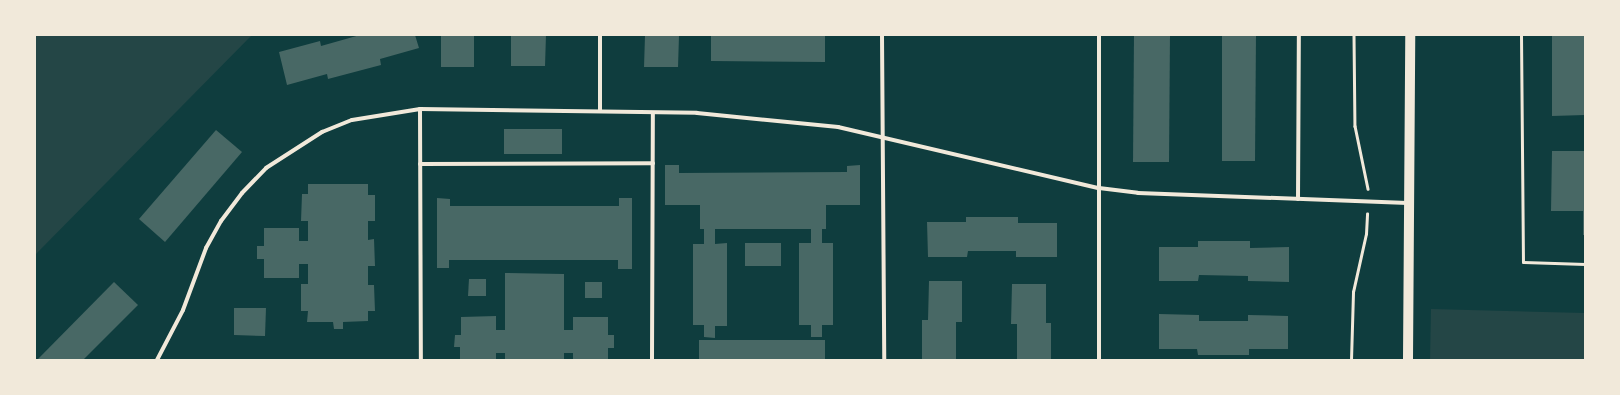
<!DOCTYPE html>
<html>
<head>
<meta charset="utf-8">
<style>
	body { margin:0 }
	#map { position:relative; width:1620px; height:395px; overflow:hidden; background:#0f3d3e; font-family:"Times New Roman",serif }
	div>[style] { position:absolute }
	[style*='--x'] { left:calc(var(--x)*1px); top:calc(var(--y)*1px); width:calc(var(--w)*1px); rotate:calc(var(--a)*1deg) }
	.green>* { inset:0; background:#244646 }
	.building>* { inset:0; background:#486865 }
	.path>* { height:2.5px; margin:-1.25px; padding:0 1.25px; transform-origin:1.25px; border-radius:1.25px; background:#f1e9da }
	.service>* { height:3px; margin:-1.5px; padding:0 1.5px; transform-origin:1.5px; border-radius:1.5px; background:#f1e9da }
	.minor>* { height:4px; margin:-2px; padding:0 2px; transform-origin:2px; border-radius:2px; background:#f1e9da }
	.primary>* { height:10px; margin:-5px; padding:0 5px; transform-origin:5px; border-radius:5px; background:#f1e9da }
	span { translate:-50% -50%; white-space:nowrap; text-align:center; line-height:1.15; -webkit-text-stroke:3.5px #f1e9da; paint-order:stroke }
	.frame { position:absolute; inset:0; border:36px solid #f1e9da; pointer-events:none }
</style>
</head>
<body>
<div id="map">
	<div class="green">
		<div style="clip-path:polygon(35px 35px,252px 35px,35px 255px)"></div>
		<div style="clip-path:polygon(1431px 309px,1585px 313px,1585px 360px,1430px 360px)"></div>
	</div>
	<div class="building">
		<div style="clip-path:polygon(360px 35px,415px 35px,419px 48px,380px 59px,381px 65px,328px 79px,327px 74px,287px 85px,279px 52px,320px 41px,321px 46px)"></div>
		<div style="clip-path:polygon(441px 35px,474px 35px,474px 67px,441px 67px)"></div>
		<div style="clip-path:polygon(511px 35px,546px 35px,545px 66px,511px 66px)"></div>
		<div style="clip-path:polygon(645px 35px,679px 35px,678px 67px,644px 67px)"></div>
		<div style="clip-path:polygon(711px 35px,825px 35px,825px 62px,711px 61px)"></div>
		<div style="clip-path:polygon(1134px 35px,1170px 35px,1169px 162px,1133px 162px)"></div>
		<div style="clip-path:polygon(1222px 35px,1256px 35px,1255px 161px,1222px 161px)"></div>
		<div style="clip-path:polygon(1552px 35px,1585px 35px,1585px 115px,1552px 116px)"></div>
		<div style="clip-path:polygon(504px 129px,562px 129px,562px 154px,504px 154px)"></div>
		<div style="clip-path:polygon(216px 130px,242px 152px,165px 242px,139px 219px)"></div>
		<div style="clip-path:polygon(1552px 151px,1585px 151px,1585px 235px,1583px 235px,1583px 211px,1551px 211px)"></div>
		<div style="clip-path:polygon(665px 165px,679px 165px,679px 173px,847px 172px,847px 166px,860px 165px,860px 205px,826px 205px,826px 229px,822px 229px,822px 243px,833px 243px,833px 325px,822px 325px,822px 337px,811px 337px,811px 325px,799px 325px,799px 243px,811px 243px,811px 229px,715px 229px,715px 244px,727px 243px,727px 326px,715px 326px,715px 338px,704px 337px,704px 325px,693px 325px,693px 244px,704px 244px,704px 229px,700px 229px,700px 205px,665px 205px)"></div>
		<div style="clip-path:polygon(308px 184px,368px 184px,368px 195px,375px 195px,375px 221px,368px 221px,368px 240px,374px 239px,375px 266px,368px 266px,368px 285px,374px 285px,375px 311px,368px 311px,368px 321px,343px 322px,343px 329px,334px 329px,333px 322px,307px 322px,308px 311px,301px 311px,301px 284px,308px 284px,308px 264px,299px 264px,299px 278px,264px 278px,264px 259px,257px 259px,257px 246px,264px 246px,264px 228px,299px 228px,299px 241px,308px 241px,308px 221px,301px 221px,302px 194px,308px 194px)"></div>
		<div style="clip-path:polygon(437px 198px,450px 199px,450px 206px,619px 206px,619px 198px,632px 198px,632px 269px,618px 269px,618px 260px,449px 260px,449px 268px,437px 268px)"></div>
		<div style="clip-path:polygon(966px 217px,1018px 217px,1018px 223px,1057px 223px,1057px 257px,1016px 257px,1016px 251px,968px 251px,967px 257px,928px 257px,927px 222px,966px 222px)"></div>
		<div style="clip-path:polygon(1198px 241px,1250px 241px,1250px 248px,1289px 247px,1289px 282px,1248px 281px,1248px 276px,1199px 275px,1198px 281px,1159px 281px,1159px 247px,1198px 247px)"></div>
		<div style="clip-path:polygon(745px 243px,781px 243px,781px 266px,745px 266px)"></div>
		<div style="clip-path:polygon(505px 273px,564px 274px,564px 330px,573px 330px,573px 317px,608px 317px,608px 335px,614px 335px,614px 348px,608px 348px,608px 360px,573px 360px,573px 353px,564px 353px,564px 360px,505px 360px,505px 353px,496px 353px,496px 360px,460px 360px,460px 347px,454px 347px,455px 335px,461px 335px,461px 317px,496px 316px,496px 330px,505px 330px)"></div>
		<div style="clip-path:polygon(469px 279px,486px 279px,486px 296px,468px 296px)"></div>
		<div style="clip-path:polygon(929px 281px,962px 281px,962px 322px,956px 322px,956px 360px,922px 360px,922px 320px,928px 320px)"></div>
		<div style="clip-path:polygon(114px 282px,138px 305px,83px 360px,37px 360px)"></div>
		<div style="clip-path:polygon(585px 282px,602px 282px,602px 298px,585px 298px)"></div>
		<div style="clip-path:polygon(1012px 284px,1046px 284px,1046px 323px,1051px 323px,1051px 360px,1017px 360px,1017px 324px,1011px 324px)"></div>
		<div style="clip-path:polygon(234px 308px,266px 308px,265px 336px,234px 335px)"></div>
		<div style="clip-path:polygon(1159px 314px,1199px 315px,1199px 321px,1248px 321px,1248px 315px,1288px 316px,1288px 349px,1249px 349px,1249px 355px,1198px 355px,1197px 349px,1159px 349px)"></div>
		<div style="clip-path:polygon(699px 340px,825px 340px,825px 360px,699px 360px)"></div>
	</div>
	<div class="path">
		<div style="--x:1354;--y:35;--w:91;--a:89.4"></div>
		<div style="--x:1355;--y:126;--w:64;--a:78.3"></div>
		<div style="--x:1351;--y:360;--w:68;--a:-88.3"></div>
		<div style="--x:1353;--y:292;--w:59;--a:-77.4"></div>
		<div style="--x:1366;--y:234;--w:20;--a:-87"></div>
	</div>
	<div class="service">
		<div style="--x:1521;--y:35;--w:227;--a:89.5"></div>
		<div style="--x:1523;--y:262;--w:62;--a:1.8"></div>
	</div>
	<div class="minor">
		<div style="--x:600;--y:35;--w:75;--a:90"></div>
		<div style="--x:882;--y:35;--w:325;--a:89.6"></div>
		<div style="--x:420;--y:109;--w:251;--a:89.8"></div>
		<div style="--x:420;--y:164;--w:233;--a:-0.2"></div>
		<div style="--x:1298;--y:199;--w:164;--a:-89.7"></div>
		<div style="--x:157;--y:360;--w:56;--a:-62.5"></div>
		<div style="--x:183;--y:310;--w:66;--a:-69.6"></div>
		<div style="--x:206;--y:248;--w:31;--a:-61"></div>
		<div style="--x:221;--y:221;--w:35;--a:-53"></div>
		<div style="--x:242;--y:193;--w:35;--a:-46"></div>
		<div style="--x:266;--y:168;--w:67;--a:-32.7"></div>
		<div style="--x:322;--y:132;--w:32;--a:-22"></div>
		<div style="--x:352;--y:120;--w:69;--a:-9.2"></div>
		<div style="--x:420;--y:109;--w:277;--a:0.8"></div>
		<div style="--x:697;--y:113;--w:142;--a:5.7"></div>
		<div style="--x:838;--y:127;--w:268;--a:13.2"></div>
		<div style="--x:1099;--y:188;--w:39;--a:7"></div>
		<div style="--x:1138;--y:193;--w:270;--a:2.1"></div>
		<div style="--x:652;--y:360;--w:247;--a:-89.8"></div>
		<div style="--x:1099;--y:360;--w:325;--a:-90"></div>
	</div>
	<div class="primary">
		<div style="--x:1408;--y:360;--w:325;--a:-89.6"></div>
	</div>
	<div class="frame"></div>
</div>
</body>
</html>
